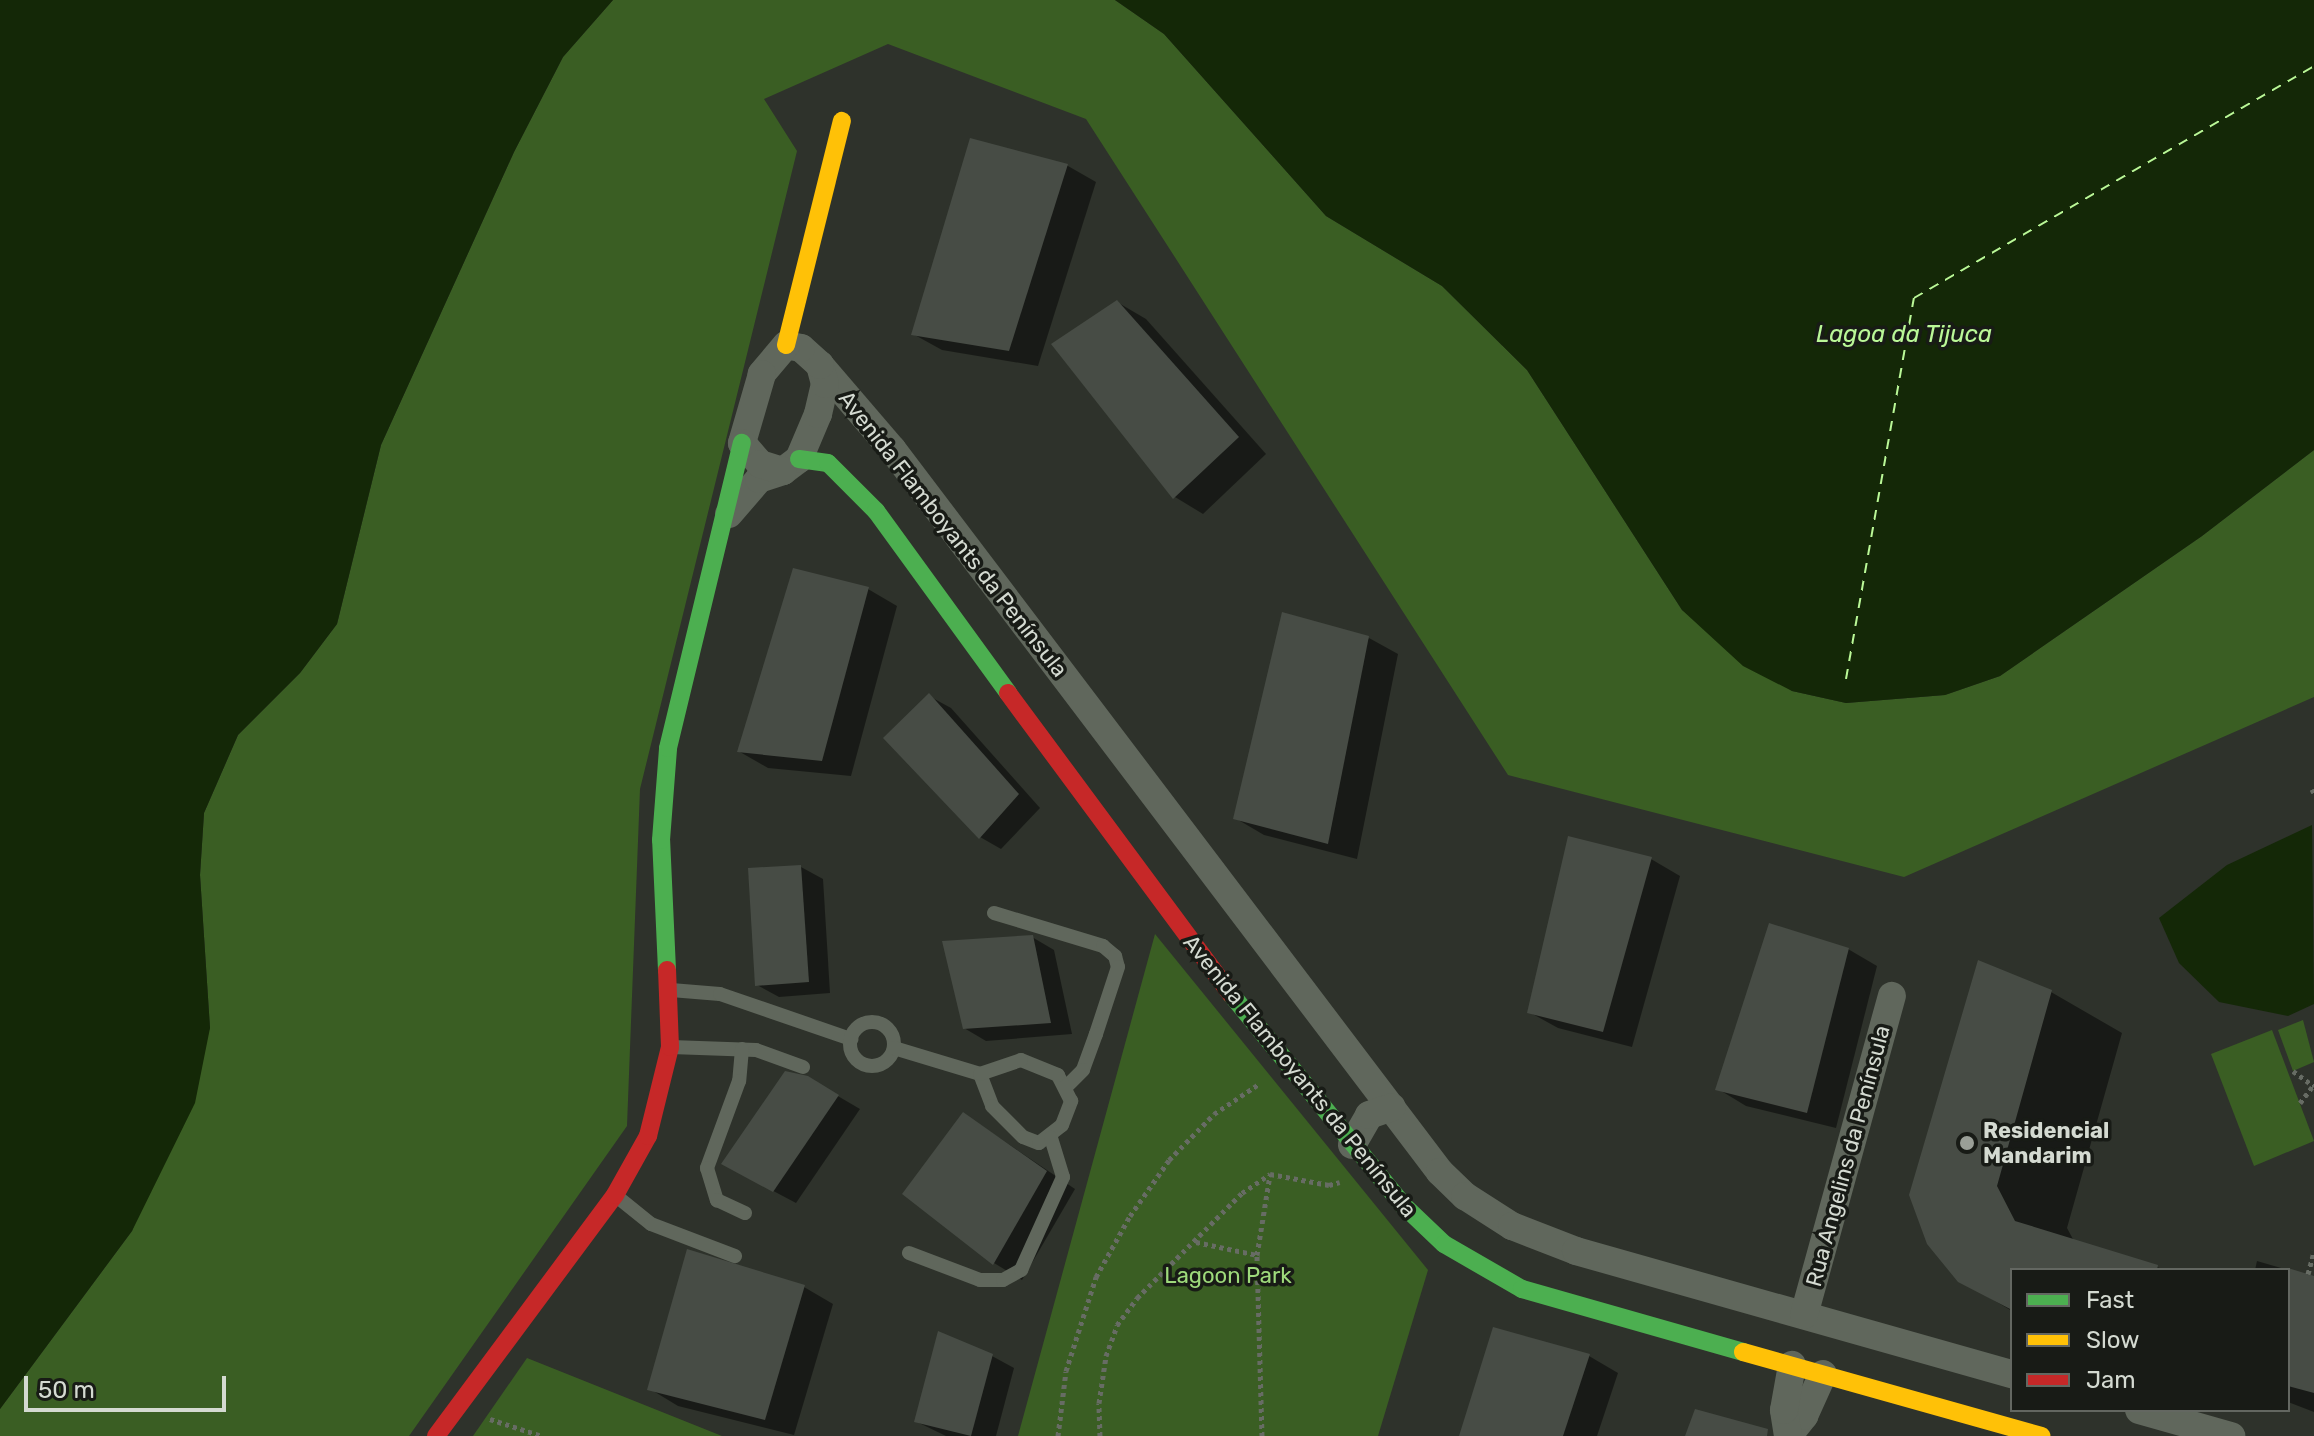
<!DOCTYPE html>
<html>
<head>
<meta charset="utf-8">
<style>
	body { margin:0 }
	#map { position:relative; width:2314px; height:1436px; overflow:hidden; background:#2e322b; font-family:Rubik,sans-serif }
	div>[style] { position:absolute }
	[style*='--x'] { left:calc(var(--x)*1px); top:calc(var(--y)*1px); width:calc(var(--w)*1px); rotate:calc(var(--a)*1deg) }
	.green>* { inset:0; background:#3a5e23 }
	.water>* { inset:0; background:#142807 }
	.shadow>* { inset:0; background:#0007 }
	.ferry>* { height:2px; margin-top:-1px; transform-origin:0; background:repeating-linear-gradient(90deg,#baf897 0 10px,transparent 0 18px) }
	.building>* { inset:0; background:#474c45 }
	.path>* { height:5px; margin-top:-2.5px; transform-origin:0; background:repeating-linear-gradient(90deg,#676c64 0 4px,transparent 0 8px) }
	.lane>* { height:14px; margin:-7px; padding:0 7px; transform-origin:7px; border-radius:7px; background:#60675c }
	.lane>.ring { margin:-7px; padding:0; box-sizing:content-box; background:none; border:14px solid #60675c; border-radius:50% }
	.street>* { height:28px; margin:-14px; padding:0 14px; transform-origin:14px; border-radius:14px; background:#60675c }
	.fast>* { height:18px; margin:-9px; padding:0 9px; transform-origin:9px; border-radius:9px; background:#4caf50 }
	.slow>* { height:18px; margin:-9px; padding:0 9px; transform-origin:9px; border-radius:9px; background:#ffc107 }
	.jam>* { height:18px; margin:-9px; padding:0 9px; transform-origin:9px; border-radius:9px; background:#c62828 }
	.dots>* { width:22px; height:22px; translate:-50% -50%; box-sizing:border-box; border:4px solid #181b16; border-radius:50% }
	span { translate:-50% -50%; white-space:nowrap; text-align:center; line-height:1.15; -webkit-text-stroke:7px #181b16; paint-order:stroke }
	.street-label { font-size:22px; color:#d4dad1 }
	.poi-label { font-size:22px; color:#d4dad1; font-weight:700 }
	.left { translate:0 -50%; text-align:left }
	.park-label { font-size:22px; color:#9eda7b }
	.water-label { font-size:24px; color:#baf897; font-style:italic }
	.legend { position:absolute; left:2010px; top:1268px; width:280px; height:144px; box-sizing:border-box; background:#181b16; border:2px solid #636761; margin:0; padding:10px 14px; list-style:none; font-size:24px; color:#d4dad1 }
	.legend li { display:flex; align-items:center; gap:16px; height:40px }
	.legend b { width:40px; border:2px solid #636761 }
	.scale { position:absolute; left:24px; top:1376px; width:202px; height:36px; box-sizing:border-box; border:4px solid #d4dad1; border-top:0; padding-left:10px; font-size:24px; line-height:28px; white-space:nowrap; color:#d4dad1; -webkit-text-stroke:6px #181b16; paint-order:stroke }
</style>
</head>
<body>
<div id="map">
	<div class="green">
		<div style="clip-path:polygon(613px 0,1115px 0,1164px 34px,1326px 216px,1442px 286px,1527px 370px,1682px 610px,1792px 691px,1846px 703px,1945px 695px,2000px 676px,2202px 536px,2314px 450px,2314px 697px,1904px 877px,1508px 775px,1086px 119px,888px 44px,764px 99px,797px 151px,640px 789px,627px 1126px,409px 1436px,0 1436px,0 1409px,132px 1231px,210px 1028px,200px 875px,204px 813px,238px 735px,300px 673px,337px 624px,381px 445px,514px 152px,563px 57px)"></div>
		<div style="clip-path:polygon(1155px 934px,1428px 1270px,1378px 1436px,1018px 1436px)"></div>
		<div style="clip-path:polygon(2303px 1020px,2314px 1062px,2293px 1071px,2278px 1030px)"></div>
		<div style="clip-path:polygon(2272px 1030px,2314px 1141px,2254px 1166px,2211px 1054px)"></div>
		<div style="clip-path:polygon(527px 1358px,722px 1436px,473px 1436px)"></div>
	</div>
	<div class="water">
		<div style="clip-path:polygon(0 0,613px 0,563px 57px,514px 152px,381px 445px,337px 624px,300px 673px,238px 735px,204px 813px,200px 875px,210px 1028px,195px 1103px,132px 1231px,0 1409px)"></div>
		<div style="clip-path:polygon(1115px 0,2314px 0,2314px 450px,2202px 536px,2000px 676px,1945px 695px,1846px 703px,1792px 691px,1743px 666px,1682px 610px,1527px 370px,1442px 286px,1326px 216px,1164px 34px)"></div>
		<div style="clip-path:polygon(2312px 825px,2314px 1004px,2288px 1016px,2219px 1002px,2179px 963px,2159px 918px,2227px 865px)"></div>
	</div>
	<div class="shadow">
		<div style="clip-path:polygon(972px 140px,1068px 166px,1096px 182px,1038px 366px,942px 350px,913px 334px)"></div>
		<div style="clip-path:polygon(1117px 302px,1146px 319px,1266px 454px,1203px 514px,1175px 497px,1054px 345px)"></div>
		<div style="clip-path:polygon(868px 589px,897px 606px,851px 776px,768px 768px,740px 752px)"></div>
		<div style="clip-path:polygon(1369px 638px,1398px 654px,1357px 859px,1264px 835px,1235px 818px)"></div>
		<div style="clip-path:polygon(929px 696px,951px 708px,1040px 808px,1001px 849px,980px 837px)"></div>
		<div style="clip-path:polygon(1651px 859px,1680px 876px,1632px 1047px,1558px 1028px,1529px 1012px)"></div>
		<div style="clip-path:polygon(801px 867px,823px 879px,830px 993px,779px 997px,757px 985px)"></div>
		<div style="clip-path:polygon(1032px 937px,1054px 950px,1072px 1034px,986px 1041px,964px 1028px)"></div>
		<div style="clip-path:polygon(1848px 949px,1877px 966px,1836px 1128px,1746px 1106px,1718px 1089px)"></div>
		<div style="clip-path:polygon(1979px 963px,2051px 992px,2122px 1033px,2067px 1228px,2074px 1241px,2166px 1270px,2012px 1270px,2012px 1311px,1959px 1280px)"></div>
		<div style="clip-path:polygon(807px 1078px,860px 1109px,796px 1203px,745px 1176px)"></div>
		<div style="clip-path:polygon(964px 1114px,1075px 1189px,1022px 1280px,994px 1263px)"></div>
		<div style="clip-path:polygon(688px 1251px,804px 1287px,833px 1304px,794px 1435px,678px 1406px,650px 1389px)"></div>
		<div style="clip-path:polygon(2257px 1261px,2288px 1270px,2255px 1270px)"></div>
		<div style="clip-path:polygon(2288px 1270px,2314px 1278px,2314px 1412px,2288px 1402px)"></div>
		<div style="clip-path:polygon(1494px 1330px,1589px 1356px,1618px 1373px,1597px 1436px,1461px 1436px)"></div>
		<div style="clip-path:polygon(992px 1356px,1014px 1368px,996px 1436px,946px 1436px,917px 1422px)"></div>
	</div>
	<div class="ferry">
		<div style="--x:1846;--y:679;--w:387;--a:-79.9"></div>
		<div style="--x:1914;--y:298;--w:462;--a:-30.1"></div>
	</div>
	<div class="building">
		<div style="clip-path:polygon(970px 138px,1068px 164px,1009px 351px,911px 335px)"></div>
		<div style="clip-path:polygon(1117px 300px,1239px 437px,1173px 499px,1051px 344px)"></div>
		<div style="clip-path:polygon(793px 568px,869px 587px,822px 761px,737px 752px)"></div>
		<div style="clip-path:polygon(1282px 612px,1369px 636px,1328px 844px,1233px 819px)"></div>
		<div style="clip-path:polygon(929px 693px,1019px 794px,979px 839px,883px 738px)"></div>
		<div style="clip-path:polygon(1568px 836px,1652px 857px,1603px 1032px,1527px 1013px)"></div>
		<div style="clip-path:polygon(801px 865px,809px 982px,755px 986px,748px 868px)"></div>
		<div style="clip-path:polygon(1769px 923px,1849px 948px,1807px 1113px,1715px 1090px)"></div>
		<div style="clip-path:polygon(1033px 935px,1051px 1023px,963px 1029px,942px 941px)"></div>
		<div style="clip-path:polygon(1978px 960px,2052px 990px,1997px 1186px,2015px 1221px,2158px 1265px,2157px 1270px,2012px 1270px,2012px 1310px,1958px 1282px,1927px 1244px,1909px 1195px)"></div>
		<div style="clip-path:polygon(785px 1071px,808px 1076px,839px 1095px,773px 1192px,721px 1164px)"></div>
		<div style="clip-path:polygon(963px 1112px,1047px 1171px,993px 1265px,902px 1194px)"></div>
		<div style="clip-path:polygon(687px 1249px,805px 1285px,765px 1420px,647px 1390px)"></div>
		<div style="clip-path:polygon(2288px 1268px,2314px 1276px,2314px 1393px,2288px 1386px)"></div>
		<div style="clip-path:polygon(1493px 1327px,1590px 1354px,1563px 1436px,1459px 1436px)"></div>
		<div style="clip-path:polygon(938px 1331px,993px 1354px,971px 1436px,914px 1422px)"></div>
		<div style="clip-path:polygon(1695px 1409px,1768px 1429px,1767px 1436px,1685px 1436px)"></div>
	</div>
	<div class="path">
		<div style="--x:2312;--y:789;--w:4;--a:63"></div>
		<div style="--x:2293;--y:1071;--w:26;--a:36"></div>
		<div style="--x:2300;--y:1103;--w:20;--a:-53"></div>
		<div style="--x:1196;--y:1242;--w:62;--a:12"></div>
		<div style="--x:2308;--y:1274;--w:24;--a:-75"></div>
		<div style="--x:490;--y:1419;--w:55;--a:18.1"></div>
		<div style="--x:1058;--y:1436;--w:65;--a:-83"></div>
		<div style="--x:1066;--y:1371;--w:99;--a:-72.3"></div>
		<div style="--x:1096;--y:1277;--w:70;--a:-60.9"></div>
		<div style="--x:1130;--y:1216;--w:68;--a:-55.1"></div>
		<div style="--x:1169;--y:1160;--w:64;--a:-45.6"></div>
		<div style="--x:1214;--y:1114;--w:54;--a:-33.7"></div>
		<div style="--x:1100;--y:1436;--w:33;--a:-92"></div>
		<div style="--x:1099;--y:1403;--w:48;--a:-81.5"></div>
		<div style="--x:1106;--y:1356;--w:33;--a:-70"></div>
		<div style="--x:1117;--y:1325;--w:34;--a:-53"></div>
		<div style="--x:1137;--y:1298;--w:148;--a:-45"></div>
		<div style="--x:1242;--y:1193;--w:34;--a:-34"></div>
		<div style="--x:1270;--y:1174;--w:60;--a:10.6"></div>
		<div style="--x:1329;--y:1185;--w:11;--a:-15"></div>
		<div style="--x:1262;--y:1436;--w:181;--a:-91.6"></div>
		<div style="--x:1257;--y:1255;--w:81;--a:-80.8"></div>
	</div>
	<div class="lane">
		<div style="--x:994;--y:913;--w:114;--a:16.8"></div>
		<div style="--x:1103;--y:946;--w:16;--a:40"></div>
		<div style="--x:1115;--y:956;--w:11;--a:75"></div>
		<div style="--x:1118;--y:967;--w:71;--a:108.2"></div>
		<div style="--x:1096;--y:1034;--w:38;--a:110"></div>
		<div style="--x:1083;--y:1070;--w:23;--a:135"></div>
		<div style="--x:671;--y:990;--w:49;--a:4.7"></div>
		<div style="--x:720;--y:994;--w:139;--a:19"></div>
		<div class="ring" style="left:850px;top:1022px;width:30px;height:30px"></div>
		<div style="--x:671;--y:1047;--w:85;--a:2"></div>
		<div style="--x:756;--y:1050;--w:50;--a:19.9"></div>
		<div style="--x:894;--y:1048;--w:90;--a:16.8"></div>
		<div style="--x:980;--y:1074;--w:34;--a:69"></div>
		<div style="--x:992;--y:1106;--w:44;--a:45"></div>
		<div style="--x:1023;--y:1137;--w:17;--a:21"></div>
		<div style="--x:1039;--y:1143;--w:29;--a:-38"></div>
		<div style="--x:1062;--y:1125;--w:26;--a:-69"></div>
		<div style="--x:1071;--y:1101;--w:29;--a:-117"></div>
		<div style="--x:1058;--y:1075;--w:40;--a:-158"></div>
		<div style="--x:1021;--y:1060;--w:43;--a:161.1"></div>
		<div style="--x:742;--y:1049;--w:32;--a:95"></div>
		<div style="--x:739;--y:1081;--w:93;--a:110.2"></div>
		<div style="--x:707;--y:1168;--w:34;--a:73"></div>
		<div style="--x:717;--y:1200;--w:31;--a:25"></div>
		<div style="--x:615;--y:1195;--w:46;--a:38.9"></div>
		<div style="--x:651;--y:1224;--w:90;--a:20.9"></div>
		<div style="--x:909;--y:1253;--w:76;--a:20.8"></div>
		<div style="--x:980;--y:1280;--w:23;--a:0"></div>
		<div style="--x:1003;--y:1280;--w:21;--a:-29"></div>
		<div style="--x:1021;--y:1270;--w:102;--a:-65.7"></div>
		<div style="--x:1063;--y:1177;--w:41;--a:-107.1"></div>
	</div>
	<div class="street">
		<div style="--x:820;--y:365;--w:111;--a:49.4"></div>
		<div style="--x:892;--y:449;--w:907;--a:52.84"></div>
		<div style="--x:1440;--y:1172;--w:35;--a:44"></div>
		<div style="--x:1465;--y:1196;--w:56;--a:32.6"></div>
		<div style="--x:1512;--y:1226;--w:69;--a:21.3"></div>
		<div style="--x:1576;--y:1251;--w:453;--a:15.8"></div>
		<div style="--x:729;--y:514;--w:46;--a:-49.4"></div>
		<div style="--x:759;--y:479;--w:25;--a:-18"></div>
		<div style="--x:783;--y:471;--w:20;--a:-37"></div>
		<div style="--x:799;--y:459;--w:49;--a:-67.1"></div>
		<div style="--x:818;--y:414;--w:31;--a:-77"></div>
		<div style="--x:825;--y:384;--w:20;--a:-105"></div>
		<div style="--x:820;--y:365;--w:25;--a:-138"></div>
		<div style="--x:801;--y:348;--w:15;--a:-169"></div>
		<div style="--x:786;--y:345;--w:38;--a:130"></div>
		<div style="--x:762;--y:374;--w:72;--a:106.2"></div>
		<div style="--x:742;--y:443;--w:28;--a:49"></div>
		<div style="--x:760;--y:464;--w:24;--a:17"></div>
		<div style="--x:1352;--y:1145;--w:34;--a:-60"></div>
		<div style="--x:1369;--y:1115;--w:24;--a:-19"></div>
		<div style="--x:1804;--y:1315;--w:331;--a:-74.6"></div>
		<div style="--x:2139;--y:1410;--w:96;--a:15.8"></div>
		<div style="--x:1788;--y:1436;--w:26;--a:-51"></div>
		<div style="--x:1804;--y:1416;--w:46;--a:-65.7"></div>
		<div style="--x:1788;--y:1436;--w:26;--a:-99"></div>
		<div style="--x:1784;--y:1410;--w:46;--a:-79.9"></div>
	</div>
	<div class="fast">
		<div style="--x:799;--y:459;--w:29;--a:8"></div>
		<div style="--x:828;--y:463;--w:68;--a:45"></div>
		<div style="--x:876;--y:511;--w:225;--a:54"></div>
		<div style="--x:667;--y:970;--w:130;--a:-92.6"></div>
		<div style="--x:661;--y:840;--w:92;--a:-85.6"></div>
		<div style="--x:668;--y:748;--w:314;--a:-76.4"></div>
		<div style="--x:1231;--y:994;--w:271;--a:50.8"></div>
		<div style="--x:1402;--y:1204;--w:58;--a:43.6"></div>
		<div style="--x:1444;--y:1244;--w:90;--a:30"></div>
		<div style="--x:1522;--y:1289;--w:230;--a:15.9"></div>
	</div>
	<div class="slow">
		<div style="--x:786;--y:345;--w:231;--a:-76"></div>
		<div style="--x:1743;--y:1352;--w:310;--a:15.7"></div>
	</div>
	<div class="jam">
		<div style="--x:1008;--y:693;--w:375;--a:53.5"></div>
		<div style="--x:436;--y:1436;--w:300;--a:-53.4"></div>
		<div style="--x:615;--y:1195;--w:68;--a:-60.8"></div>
		<div style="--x:648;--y:1136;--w:92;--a:-76.1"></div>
		<div style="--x:670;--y:1047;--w:77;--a:-92.2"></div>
	</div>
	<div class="dots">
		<div style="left:1967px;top:1143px;background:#9a9f97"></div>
	</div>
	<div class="street-label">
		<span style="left:953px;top:534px;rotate:52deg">Avenida Flamboyants da Península</span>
		<span style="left:1300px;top:1076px;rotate:51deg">Avenida Flamboyants da Península</span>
		<span style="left:1848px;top:1156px;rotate:-75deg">Rua Angelins da Península</span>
	</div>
	<div class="poi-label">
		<span class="left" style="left:1983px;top:1143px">Residencial<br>Mandarim</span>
	</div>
	<div class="park-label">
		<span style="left:1228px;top:1276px">Lagoon Park</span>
	</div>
	<div class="water-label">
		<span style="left:1904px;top:335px">Lagoa da Tijuca</span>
	</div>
	<ul class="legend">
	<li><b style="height:10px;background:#4caf50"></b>Fast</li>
	<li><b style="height:10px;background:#ffc107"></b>Slow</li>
	<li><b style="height:10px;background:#c62828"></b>Jam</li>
	</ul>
	<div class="scale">50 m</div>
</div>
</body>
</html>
